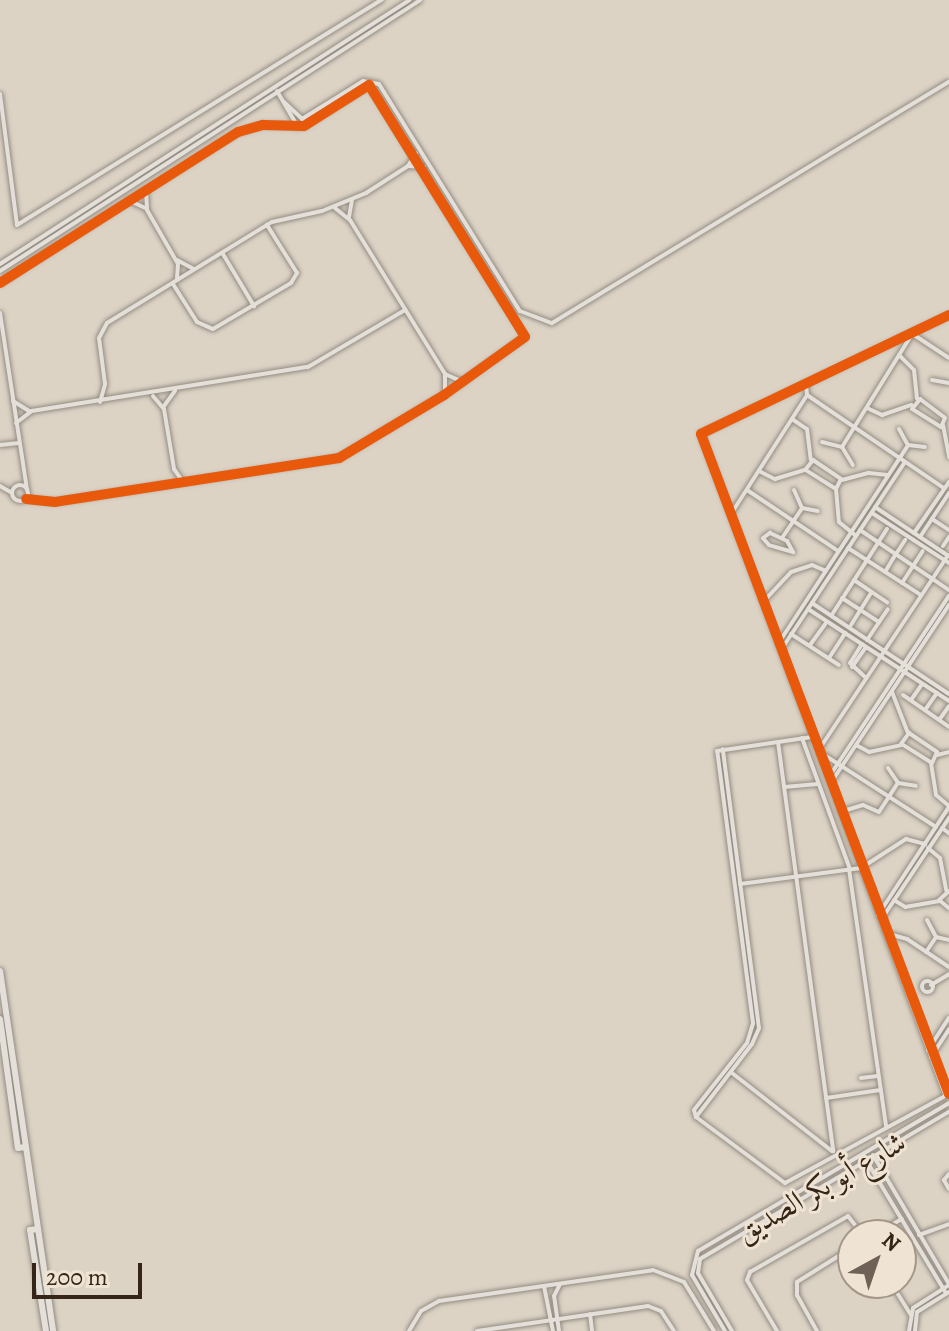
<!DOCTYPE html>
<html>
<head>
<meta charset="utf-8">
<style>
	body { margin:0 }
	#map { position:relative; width:949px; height:1331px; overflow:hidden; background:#dcd3c5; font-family:Alegreya,Amiri,serif }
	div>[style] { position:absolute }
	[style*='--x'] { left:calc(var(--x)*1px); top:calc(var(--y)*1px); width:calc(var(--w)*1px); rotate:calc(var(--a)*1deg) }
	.roads { filter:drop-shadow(0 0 2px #938c82) drop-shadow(0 0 2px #938c82) }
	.minor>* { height:4px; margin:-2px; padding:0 2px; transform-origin:2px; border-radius:2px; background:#e4e0d9 }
	.minor>.ring { margin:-2px; padding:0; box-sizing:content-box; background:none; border:4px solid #e4e0d9; border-radius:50% }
	.tertiary>* { height:6px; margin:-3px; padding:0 3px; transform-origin:3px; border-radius:3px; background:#e4e0d9 }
	.cycleway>* { height:10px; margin:-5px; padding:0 5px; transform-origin:5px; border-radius:5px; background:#e8590c }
	span { translate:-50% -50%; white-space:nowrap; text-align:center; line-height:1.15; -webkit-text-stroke:6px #efe4d3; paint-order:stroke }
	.street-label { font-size:30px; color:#352418 }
	.north { position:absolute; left:837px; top:1219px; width:80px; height:80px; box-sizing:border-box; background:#efe4d3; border:2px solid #a59788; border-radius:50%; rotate:40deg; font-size:22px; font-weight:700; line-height:32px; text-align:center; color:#352418 }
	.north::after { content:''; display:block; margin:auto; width:28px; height:36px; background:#6f6155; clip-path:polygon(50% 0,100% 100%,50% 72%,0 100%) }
	.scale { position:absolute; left:32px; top:1263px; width:110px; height:36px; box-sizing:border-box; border:4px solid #352418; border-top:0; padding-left:10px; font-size:24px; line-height:28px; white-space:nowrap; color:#352418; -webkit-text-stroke:6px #efe4d3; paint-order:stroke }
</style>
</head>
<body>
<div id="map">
	<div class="roads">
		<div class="minor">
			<div style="--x:277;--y:91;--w:42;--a:59.7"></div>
			<div style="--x:0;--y:94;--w:132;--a:82.6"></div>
			<div style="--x:17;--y:225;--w:429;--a:-31.7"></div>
			<div style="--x:284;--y:102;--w:25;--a:43"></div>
			<div style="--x:302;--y:119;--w:72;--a:-31.9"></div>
			<div style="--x:363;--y:81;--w:16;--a:11"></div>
			<div style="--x:379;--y:84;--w:267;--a:58.2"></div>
			<div style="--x:520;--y:311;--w:34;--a:21"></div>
			<div style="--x:552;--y:323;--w:464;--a:-31.3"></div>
			<div style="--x:408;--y:166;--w:16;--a:4"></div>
			<div style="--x:146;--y:190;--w:20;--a:87"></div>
			<div style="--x:147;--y:210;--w:62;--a:60.1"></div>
			<div style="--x:178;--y:264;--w:16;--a:94"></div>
			<div style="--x:128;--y:200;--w:19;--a:25"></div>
			<div style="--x:335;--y:208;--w:19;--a:39"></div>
			<div style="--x:350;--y:220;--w:181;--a:58.3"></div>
			<div style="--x:445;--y:374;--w:18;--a:90"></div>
			<div style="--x:349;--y:217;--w:17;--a:-80"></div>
			<div style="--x:223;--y:254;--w:61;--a:59.2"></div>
			<div style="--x:177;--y:260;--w:19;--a:28"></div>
			<div style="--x:0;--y:264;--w:487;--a:-32.8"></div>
			<div style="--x:0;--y:271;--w:500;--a:-32.8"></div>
			<div style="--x:0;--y:283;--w:282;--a:-32.4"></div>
			<div style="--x:238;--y:132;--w:26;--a:-16"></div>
			<div style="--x:263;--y:125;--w:41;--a:1.4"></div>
			<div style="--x:304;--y:126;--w:77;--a:-32.2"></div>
			<div style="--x:369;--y:85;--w:296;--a:58.2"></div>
			<div style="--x:525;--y:337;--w:100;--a:144.4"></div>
			<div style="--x:444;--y:395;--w:122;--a:149"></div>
			<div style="--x:339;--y:458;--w:287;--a:171.2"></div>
			<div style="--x:55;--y:502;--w:29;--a:-174"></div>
			<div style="--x:173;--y:284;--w:45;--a:57.7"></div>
			<div style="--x:197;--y:322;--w:17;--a:24"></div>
			<div style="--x:213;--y:329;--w:91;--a:-30.5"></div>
			<div style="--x:291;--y:283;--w:12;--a:-59"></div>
			<div style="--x:297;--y:273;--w:57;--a:-122"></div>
			<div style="--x:0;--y:313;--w:179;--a:81.3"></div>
			<div style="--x:911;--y:333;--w:45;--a:33.3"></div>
			<div style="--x:899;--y:355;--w:21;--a:45"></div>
			<div style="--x:914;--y:370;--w:29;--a:84"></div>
			<div style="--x:445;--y:374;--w:20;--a:24"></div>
			<div style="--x:932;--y:380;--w:17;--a:10"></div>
			<div style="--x:806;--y:385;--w:10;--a:84"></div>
			<div style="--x:807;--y:395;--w:166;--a:34.2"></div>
			<div style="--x:153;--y:396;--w:17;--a:50"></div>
			<div style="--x:164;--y:409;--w:61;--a:80.5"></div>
			<div style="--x:174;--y:469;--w:16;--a:55"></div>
			<div style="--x:920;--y:399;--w:31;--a:37"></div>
			<div style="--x:945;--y:418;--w:10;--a:114"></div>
			<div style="--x:941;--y:427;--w:34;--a:-148"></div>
			<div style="--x:912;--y:409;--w:13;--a:-51"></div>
			<div style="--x:13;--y:401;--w:19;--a:32"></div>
			<div style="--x:100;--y:402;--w:19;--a:-74"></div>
			<div style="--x:105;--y:384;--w:46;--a:-97.4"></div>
			<div style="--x:99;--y:338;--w:17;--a:-62"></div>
			<div style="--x:107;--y:323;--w:193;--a:-31.5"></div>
			<div style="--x:272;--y:222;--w:51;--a:-12.4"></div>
			<div style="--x:322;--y:211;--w:48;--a:-22.2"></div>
			<div style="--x:366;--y:193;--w:50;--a:-32.7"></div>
			<div style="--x:408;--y:166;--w:15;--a:-58"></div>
			<div style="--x:164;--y:406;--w:19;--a:-54"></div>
			<div style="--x:867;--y:408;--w:17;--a:25"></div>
			<div style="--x:882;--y:415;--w:31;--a:-19"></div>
			<div style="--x:792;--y:419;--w:18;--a:34"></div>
			<div style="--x:807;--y:429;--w:31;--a:83"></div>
			<div style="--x:16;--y:423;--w:20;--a:-37"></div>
			<div style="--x:32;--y:411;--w:279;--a:-9.1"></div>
			<div style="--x:308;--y:367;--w:113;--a:-30.4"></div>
			<div style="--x:943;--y:425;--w:33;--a:79"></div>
			<div style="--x:899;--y:429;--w:18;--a:61"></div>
			<div style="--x:908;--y:445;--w:17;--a:7"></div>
			<div style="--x:822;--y:442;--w:21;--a:14"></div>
			<div style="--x:842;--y:447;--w:21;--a:59"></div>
			<div style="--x:0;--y:445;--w:19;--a:-6"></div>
			<div style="--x:842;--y:447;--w:133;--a:-58.2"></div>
			<div style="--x:813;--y:460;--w:34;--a:34"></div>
			<div style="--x:841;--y:479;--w:11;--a:117"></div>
			<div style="--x:836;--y:489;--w:36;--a:-148"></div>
			<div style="--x:805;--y:470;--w:13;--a:-51"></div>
			<div style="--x:759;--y:471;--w:18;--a:27"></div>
			<div style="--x:775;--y:479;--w:30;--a:-17"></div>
			<div style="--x:842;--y:480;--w:28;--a:-15"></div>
			<div style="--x:869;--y:473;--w:19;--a:6"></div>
			<div class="ring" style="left:12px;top:485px;width:12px;height:12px"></div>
			<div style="--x:0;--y:486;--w:14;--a:30"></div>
			<div style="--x:836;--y:489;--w:33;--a:85"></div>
			<div style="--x:839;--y:522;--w:22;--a:39"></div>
			<div style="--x:747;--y:490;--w:110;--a:33.8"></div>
			<div style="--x:794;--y:490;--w:20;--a:66"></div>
			<div style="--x:802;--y:508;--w:16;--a:11"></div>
			<div style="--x:875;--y:507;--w:87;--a:33.7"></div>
			<div style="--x:872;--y:513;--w:92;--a:33"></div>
			<div style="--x:731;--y:514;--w:141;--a:-57.4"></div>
			<div style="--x:932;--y:519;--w:20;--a:33"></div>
			<div style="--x:860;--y:530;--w:107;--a:34"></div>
			<div style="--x:770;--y:533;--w:19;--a:25"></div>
			<div style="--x:787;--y:541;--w:13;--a:61"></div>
			<div style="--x:793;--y:552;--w:25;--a:-164"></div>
			<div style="--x:769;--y:545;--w:9;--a:-131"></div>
			<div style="--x:763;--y:538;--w:9;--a:-36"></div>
			<div style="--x:914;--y:533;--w:62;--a:-55.5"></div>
			<div style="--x:920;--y:537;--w:53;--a:-56.6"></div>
			<div style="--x:782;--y:538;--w:36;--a:-56"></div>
			<div style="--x:943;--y:546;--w:11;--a:-56"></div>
			<div style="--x:848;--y:548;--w:87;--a:32.8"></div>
			<div style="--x:896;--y:554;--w:17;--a:-57"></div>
			<div style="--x:885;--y:572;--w:21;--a:-59"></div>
			<div style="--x:854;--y:580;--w:40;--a:34"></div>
			<div style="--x:902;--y:583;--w:38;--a:-57"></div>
			<div style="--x:842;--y:598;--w:44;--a:33"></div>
			<div style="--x:763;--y:602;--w:41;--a:-47"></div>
			<div style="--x:791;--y:572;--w:22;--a:-18"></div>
			<div style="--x:812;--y:565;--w:15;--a:23"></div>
			<div style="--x:812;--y:603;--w:164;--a:33.6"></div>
			<div style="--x:808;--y:609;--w:168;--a:33.1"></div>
			<div style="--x:833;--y:613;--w:100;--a:-57.3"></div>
			<div style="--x:851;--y:625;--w:38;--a:-58"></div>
			<div style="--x:791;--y:634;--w:57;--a:32.9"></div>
			<div style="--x:867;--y:640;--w:37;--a:-56"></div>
			<div style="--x:778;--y:644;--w:238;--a:-56.8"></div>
			<div style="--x:862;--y:644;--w:22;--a:122"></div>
			<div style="--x:850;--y:663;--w:22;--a:43"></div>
			<div style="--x:810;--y:645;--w:26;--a:-54"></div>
			<div style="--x:781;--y:650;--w:225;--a:-56.6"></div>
			<div style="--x:829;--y:658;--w:30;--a:-57"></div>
			<div style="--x:852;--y:667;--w:24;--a:-55"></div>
			<div style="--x:892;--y:692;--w:44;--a:68.7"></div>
			<div style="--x:903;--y:695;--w:56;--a:34.8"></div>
			<div style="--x:911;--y:700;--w:19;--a:-55"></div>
			<div style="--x:925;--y:710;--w:21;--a:-55"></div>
			<div style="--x:939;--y:720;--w:17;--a:-54"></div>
			<div style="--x:909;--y:733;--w:34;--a:34"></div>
			<div style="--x:937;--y:752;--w:12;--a:114"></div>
			<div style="--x:932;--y:763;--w:36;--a:-148"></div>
			<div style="--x:901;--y:744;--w:14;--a:-54"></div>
			<div style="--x:802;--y:738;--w:140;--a:69.9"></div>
			<div style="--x:778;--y:742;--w:413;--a:82.3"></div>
			<div style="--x:856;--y:745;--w:15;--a:28"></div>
			<div style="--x:869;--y:752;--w:33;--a:-12"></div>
			<div style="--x:937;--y:755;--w:12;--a:-14"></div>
			<div style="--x:931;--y:763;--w:32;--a:81"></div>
			<div style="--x:936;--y:795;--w:17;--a:40"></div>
			<div style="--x:888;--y:768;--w:18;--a:56"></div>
			<div style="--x:898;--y:783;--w:18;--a:9"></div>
			<div style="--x:829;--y:777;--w:217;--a:-56.5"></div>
			<div style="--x:830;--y:784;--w:215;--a:-56.4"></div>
			<div style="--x:784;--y:787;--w:34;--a:-5"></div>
			<div style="--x:840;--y:812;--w:24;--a:-17"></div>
			<div style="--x:863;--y:805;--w:17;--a:24"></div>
			<div style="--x:879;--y:812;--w:35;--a:-57"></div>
			<div style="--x:936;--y:827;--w:140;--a:-147.2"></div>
			<div style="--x:818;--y:751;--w:235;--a:-56.4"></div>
			<div style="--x:942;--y:828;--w:9;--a:36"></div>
			<div style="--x:928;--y:848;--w:16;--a:40"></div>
			<div style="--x:940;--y:858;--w:33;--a:79"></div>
			<div style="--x:849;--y:869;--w:261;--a:81.8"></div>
			<div style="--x:740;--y:884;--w:122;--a:-7.5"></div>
			<div style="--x:861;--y:868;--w:54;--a:-32.8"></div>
			<div style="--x:906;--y:839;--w:20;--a:15"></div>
			<div style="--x:949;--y:891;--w:13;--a:138"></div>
			<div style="--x:939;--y:900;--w:13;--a:39"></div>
			<div style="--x:894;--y:900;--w:13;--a:32"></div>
			<div style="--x:905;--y:907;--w:35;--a:-10"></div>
			<div style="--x:878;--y:915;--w:129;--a:-56.7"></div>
			<div style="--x:881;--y:920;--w:123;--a:-56.3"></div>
			<div style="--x:927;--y:920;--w:19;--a:62"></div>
			<div style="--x:936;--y:937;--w:13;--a:13"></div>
			<div style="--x:885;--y:933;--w:23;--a:15"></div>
			<div style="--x:907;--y:939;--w:50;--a:33.7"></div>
			<div style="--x:926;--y:952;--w:18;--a:-56"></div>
			<div class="ring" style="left:921.5px;top:980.5px;width:7px;height:7px"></div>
			<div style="--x:931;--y:985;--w:21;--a:-31"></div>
			<div style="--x:928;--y:1050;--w:38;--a:-57"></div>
			<div style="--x:931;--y:1057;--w:33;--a:-57"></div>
			<div style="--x:732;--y:1073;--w:127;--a:38"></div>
			<div style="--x:861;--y:1078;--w:17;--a:-7"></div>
			<div style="--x:945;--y:1094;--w:704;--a:-110.29"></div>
			<div style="--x:701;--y:434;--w:275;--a:-25.6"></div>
			<div style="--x:826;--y:1098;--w:55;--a:-8.4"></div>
			<div style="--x:696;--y:1117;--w:7;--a:-106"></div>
			<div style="--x:694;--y:1110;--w:85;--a:-51.7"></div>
			<div style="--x:747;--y:1043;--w:21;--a:-73"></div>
			<div style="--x:753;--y:1023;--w:274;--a:-97.5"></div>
			<div style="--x:717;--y:751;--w:96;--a:-8.4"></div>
			<div style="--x:696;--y:1117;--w:92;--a:-52.5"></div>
			<div style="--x:752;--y:1044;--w:17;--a:-66"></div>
			<div style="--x:759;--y:1028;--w:281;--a:-97.4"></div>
			<div style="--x:696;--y:1117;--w:111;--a:36.6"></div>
			<div style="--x:785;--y:1183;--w:187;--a:-28.5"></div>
			<div style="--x:863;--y:1155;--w:161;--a:59"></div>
			<div style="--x:873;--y:1155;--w:150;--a:59.5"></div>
			<div style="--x:949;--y:1174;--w:8;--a:130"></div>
			<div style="--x:944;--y:1180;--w:10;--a:61"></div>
			<div style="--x:873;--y:1235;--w:33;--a:-29"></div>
			<div style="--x:919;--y:1235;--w:32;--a:-20"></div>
			<div style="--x:891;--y:1283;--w:38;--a:58"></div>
			<div style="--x:544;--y:1286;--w:46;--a:78.7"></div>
			<div style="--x:590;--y:1314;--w:17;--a:83"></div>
			<div style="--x:409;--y:1331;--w:23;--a:-59"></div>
			<div style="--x:421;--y:1311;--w:21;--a:-29"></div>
			<div style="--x:439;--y:1301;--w:216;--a:-8.2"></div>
			<div style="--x:653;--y:1270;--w:33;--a:21"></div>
			<div style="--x:684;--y:1282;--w:57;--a:58.5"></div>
			<div style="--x:477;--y:1331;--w:173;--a:-8.3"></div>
			<div style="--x:648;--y:1306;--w:14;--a:21"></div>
			<div style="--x:661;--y:1311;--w:24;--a:57"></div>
			<div style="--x:559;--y:1331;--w:35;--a:-98"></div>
			<div style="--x:554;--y:1296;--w:13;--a:-63"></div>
			<div style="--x:725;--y:1331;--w:65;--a:-120.5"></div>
			<div style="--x:692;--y:1275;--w:25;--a:-76"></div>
			<div style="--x:698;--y:1251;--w:291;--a:-30.5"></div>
			<div style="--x:732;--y:1331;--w:67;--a:-120.4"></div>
			<div style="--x:698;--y:1273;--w:14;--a:-82"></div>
			<div style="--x:700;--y:1259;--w:289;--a:-30.6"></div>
			<div style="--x:777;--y:1331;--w:59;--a:-120.5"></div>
			<div style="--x:747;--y:1280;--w:9;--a:-69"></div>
			<div style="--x:750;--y:1272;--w:113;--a:-29.7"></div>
			<div style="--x:848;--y:1216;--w:24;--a:52"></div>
			<div style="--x:817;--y:1331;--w:41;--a:-119.1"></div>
			<div style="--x:797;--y:1295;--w:13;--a:-90"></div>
			<div style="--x:797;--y:1282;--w:66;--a:-32"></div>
			<div style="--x:909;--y:1331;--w:23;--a:-80"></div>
			<div style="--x:913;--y:1308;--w:43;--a:-32.6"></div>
			<div style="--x:915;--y:1331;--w:19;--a:-84"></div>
			<div style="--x:917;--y:1312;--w:38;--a:-32"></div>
		</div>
		<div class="tertiary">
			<div style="--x:0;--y:971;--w:364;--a:81.6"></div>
			<div style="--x:0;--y:1019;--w:130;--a:82.1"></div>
			<div style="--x:18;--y:1148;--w:8;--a:-7"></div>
			<div style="--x:38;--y:1229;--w:8;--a:173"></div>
			<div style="--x:30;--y:1230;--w:102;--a:81"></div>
		</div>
	</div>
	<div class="cycleway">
		<div style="--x:0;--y:283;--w:282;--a:-32.4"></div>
		<div style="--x:238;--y:132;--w:26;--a:-16"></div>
		<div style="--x:263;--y:125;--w:41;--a:1.4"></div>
		<div style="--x:304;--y:126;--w:77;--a:-32.2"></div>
		<div style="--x:369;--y:85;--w:296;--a:58.2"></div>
		<div style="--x:525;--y:337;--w:100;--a:144.4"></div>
		<div style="--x:444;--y:395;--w:122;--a:149"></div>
		<div style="--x:339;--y:458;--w:287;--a:171.2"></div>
		<div style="--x:55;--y:502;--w:29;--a:-174"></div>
		<div style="--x:949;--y:315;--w:275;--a:154.4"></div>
		<div style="--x:701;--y:434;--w:705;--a:69.41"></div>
	</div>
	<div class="street-label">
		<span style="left:821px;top:1187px;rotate:-30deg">شارع أبو بكر الصديق</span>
	</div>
	<div class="north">N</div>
	<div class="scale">200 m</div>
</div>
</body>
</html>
